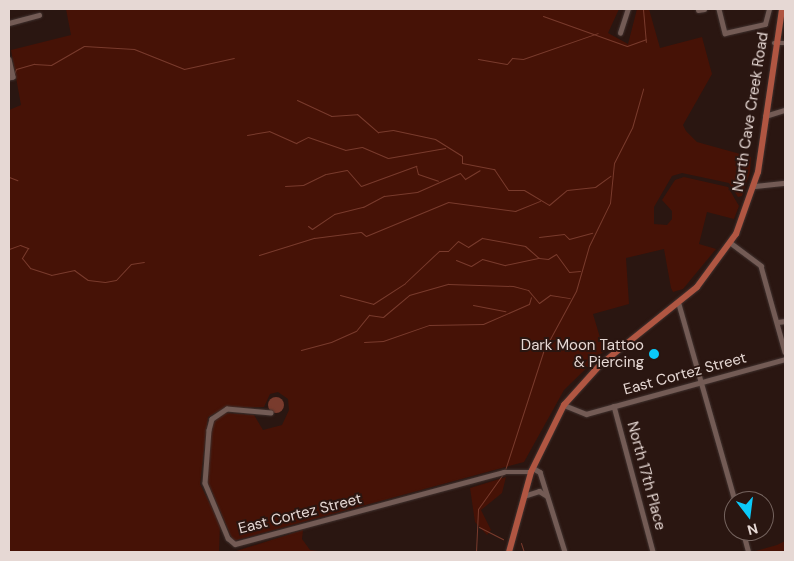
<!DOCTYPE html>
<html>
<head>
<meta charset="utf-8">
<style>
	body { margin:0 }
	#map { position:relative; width:794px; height:561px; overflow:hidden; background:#2a1611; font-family:"DM Sans",sans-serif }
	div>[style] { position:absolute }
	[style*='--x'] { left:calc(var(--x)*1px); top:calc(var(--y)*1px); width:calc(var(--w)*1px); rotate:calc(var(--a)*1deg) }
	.green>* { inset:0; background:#461206 }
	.water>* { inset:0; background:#793b2d }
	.round { border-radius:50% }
	.stream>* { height:1px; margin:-0.5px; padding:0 0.5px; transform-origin:0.5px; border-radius:0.5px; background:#793b2d }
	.roads { filter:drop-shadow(0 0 1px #40322f) drop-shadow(0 0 1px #40322f) }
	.minor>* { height:4.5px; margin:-2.25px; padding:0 2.25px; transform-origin:2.25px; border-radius:2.25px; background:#735b55 }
	.primary>* { height:6px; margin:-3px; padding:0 3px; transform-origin:3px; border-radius:3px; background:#b05642 }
	.dots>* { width:14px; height:14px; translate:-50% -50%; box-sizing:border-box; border:2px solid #2a1611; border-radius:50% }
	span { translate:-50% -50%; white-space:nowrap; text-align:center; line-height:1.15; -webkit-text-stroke:4px #2a1611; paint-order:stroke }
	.street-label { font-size:15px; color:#e6d8d4 }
	.poi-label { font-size:15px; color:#e6d8d4 }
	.right { translate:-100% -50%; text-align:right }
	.frame { position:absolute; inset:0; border:10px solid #e6d8d4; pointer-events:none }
	.north { position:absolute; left:724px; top:491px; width:50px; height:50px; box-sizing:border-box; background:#2a1611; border:1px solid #75645f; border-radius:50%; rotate:165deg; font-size:14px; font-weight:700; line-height:20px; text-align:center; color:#e6d8d4 }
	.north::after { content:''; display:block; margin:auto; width:18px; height:22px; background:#0bcafa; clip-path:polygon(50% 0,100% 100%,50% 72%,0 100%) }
</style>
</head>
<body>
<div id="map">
	<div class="green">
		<div style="clip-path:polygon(66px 9px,619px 9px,608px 33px,628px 44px,637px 9px,649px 9px,660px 48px,702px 37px,712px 74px,683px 125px,686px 131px,697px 142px,751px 157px,750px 172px,742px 196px,738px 197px,729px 183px,682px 173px,672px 176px,654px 207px,654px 224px,667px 225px,672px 219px,672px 211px,662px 200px,675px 180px,684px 177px,728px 187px,739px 206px,734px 219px,707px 212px,699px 244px,716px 249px,683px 289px,673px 292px,671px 288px,664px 249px,626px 258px,629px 304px,593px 314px,604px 351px,564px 390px,524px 462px,233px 541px,206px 478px,211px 423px,225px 413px,254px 415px,263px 430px,282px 425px,289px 410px,288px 399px,278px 392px,270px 394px,264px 407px,225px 408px,208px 417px,200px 484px,220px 524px,219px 552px,9px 552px,9px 110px,21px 105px,11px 50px,71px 35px)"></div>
		<div style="clip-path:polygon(506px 477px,502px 493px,481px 510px,491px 530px,487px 535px,475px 522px,470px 488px)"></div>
		<div style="clip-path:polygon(303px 530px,302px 539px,310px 550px,327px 552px,233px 552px)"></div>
		<div style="clip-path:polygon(785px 541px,785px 552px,752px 552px,777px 545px)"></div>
	</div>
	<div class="water">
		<div class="round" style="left:268px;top:397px;width:16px;height:16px"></div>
	</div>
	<div class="stream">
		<div style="--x:643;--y:9;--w:33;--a:85"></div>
		<div style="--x:543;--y:16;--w:89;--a:19.7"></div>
		<div style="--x:627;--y:46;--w:20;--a:-20"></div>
		<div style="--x:478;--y:59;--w:29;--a:10"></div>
		<div style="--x:507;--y:64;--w:8;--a:-50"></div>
		<div style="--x:512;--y:58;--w:11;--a:5"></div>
		<div style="--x:523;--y:59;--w:79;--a:-19.1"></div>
		<div style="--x:14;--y:74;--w:5;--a:-68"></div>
		<div style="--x:16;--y:69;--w:19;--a:-16"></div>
		<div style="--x:34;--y:64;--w:17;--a:3"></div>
		<div style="--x:51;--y:65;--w:38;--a:-30"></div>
		<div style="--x:84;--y:46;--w:50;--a:3.4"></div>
		<div style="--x:134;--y:49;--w:54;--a:21.8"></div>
		<div style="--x:184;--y:69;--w:51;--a:-12.4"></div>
		<div style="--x:297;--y:100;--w:38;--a:25"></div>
		<div style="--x:331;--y:116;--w:26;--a:-4"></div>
		<div style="--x:357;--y:114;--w:28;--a:41"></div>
		<div style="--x:378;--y:132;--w:15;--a:-8"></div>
		<div style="--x:393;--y:130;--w:43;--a:12.1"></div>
		<div style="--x:435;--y:139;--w:32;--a:32"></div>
		<div style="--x:462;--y:156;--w:7;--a:90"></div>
		<div style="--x:462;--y:163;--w:33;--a:11"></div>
		<div style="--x:494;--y:169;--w:25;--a:56"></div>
		<div style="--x:508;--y:190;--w:16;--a:0"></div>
		<div style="--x:524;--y:190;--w:29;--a:31"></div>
		<div style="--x:549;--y:205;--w:23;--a:-40"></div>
		<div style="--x:567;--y:190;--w:28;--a:-6"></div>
		<div style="--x:595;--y:187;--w:19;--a:-36"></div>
		<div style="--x:247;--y:135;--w:22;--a:-10"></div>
		<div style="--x:269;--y:131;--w:30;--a:24"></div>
		<div style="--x:296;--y:143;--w:13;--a:-27"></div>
		<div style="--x:308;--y:137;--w:39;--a:19"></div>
		<div style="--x:345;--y:150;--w:17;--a:-10"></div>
		<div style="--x:362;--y:147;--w:28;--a:23"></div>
		<div style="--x:388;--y:158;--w:58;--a:-10"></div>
		<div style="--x:9;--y:177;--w:9;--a:21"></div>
		<div style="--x:285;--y:186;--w:18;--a:-3"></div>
		<div style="--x:303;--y:185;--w:25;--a:-26"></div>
		<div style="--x:326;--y:174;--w:21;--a:-11"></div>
		<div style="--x:347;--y:170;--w:21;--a:49"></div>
		<div style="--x:361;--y:186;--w:59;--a:-20"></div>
		<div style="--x:416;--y:166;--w:8;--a:76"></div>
		<div style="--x:418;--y:174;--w:21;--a:19"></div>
		<div style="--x:308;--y:226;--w:5;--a:37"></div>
		<div style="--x:312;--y:229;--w:27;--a:-34"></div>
		<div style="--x:334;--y:214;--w:30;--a:-14"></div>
		<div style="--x:363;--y:207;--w:24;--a:-28"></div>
		<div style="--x:384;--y:196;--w:33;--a:-7"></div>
		<div style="--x:417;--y:192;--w:47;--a:-23.8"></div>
		<div style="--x:460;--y:173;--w:8;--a:50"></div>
		<div style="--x:465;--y:179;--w:17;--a:-31"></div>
		<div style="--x:539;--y:237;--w:25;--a:-7"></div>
		<div style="--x:564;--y:234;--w:7;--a:45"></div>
		<div style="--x:569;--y:239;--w:24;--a:-15"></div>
		<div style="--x:9;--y:249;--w:12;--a:-20"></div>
		<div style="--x:20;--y:245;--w:9;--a:21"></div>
		<div style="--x:28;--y:248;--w:12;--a:121"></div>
		<div style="--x:22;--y:258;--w:13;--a:51"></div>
		<div style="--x:30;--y:268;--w:22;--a:18"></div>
		<div style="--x:51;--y:275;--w:24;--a:-12"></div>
		<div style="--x:74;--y:270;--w:17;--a:36"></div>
		<div style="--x:88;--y:280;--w:17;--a:7"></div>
		<div style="--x:105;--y:282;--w:11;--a:-10"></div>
		<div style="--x:116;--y:280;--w:22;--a:-47"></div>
		<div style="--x:131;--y:264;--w:13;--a:-9"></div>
		<div style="--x:259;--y:255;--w:58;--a:-17.2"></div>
		<div style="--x:314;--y:238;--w:47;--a:-7.3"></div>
		<div style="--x:361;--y:232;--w:6;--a:39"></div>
		<div style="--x:366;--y:236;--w:89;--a:-22.5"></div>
		<div style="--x:448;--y:202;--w:68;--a:7.7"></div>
		<div style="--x:515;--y:211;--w:27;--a:-22"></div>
		<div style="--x:456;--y:260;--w:16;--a:22"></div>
		<div style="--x:471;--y:266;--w:13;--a:-32"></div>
		<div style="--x:482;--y:259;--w:24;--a:15"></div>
		<div style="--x:505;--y:265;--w:35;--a:-12"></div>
		<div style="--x:340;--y:295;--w:34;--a:15"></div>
		<div style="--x:373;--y:304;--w:38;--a:-33"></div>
		<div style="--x:405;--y:283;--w:47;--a:-43.3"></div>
		<div style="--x:439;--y:251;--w:9;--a:0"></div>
		<div style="--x:448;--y:251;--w:14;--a:-45"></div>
		<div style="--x:458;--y:241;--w:12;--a:31"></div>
		<div style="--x:468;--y:247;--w:17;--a:-33"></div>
		<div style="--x:482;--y:238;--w:44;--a:10.5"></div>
		<div style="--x:525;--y:246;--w:18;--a:41"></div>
		<div style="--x:539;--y:258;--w:9;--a:6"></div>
		<div style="--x:548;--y:259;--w:9;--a:-32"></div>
		<div style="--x:556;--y:254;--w:22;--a:54"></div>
		<div style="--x:569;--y:272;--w:11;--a:-5"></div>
		<div style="--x:473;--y:305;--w:33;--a:11"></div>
		<div style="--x:364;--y:342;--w:19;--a:-3"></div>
		<div style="--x:383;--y:341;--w:49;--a:-19.2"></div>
		<div style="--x:429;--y:325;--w:54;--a:-1.1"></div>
		<div style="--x:483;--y:324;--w:50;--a:-23.5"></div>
		<div style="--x:529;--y:304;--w:7;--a:-74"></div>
		<div style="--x:301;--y:350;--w:31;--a:-15"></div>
		<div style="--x:331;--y:342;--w:27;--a:-24"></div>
		<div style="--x:356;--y:331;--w:21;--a:-51"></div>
		<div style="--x:369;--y:315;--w:14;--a:8"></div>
		<div style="--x:383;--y:317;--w:34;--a:-40"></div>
		<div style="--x:409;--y:295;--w:41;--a:-15.8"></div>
		<div style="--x:448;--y:284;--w:65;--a:1.8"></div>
		<div style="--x:513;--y:286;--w:16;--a:15"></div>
		<div style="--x:528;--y:290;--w:17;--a:50"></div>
		<div style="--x:539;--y:303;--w:14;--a:-36"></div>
		<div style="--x:550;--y:295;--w:20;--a:9"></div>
		<div style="--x:505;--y:470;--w:124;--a:-72.1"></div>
		<div style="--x:543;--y:352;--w:69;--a:-61.6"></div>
		<div style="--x:576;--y:291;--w:47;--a:-73.9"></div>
		<div style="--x:589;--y:246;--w:48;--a:-64"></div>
		<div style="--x:610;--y:203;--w:40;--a:-84.3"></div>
		<div style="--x:614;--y:163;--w:39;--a:-63"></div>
		<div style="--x:632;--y:128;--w:41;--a:-74.2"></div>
		<div style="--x:479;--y:527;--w:27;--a:27"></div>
		<div style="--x:521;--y:543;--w:9;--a:72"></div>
		<div style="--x:476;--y:552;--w:43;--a:-87.3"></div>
		<div style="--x:478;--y:509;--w:43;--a:-54.5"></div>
	</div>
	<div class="roads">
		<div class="minor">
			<div style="--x:719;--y:9;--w:25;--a:76"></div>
			<div style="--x:725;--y:33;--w:41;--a:-12.7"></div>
			<div style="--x:765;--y:24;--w:16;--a:-75"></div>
			<div style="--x:698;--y:10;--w:6;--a:-9"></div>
			<div style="--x:9;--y:23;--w:31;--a:-15"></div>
			<div style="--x:620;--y:33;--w:25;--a:-72"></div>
			<div style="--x:774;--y:43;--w:11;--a:0"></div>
			<div style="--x:9;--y:59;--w:18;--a:77"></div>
			<div style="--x:13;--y:77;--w:4;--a:166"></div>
			<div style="--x:765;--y:116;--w:21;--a:-17"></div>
			<div style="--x:755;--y:186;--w:30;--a:-6"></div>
			<div style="--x:731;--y:243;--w:38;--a:37"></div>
			<div style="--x:761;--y:266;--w:89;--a:74.4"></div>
			<div style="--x:679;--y:304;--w:205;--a:74.1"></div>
			<div style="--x:778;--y:322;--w:7;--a:-8"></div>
			<div style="--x:564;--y:405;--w:24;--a:22"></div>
			<div style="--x:586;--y:414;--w:206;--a:-15.4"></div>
			<div style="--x:614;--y:406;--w:151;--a:75"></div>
			<div style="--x:271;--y:413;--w:44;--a:-174.8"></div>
			<div style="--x:227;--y:409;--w:18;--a:146"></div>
			<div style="--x:212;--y:419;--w:11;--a:105"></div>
			<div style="--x:209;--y:430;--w:53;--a:94.3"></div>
			<div style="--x:205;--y:483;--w:60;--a:67.3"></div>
			<div style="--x:228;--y:538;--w:9;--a:41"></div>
			<div style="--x:235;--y:544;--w:278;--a:-15"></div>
			<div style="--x:504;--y:472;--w:27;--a:0"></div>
			<div style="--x:533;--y:468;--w:8;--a:30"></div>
			<div style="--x:540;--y:472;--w:84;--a:72.6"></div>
			<div style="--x:524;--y:496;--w:16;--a:-18"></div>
			<div style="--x:539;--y:491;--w:9;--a:32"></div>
			<div style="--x:743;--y:531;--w:20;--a:75"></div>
		</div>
		<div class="primary">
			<div style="--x:509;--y:552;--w:83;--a:-74.6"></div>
			<div style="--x:531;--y:472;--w:75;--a:-63.8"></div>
			<div style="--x:564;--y:405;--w:54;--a:-48"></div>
			<div style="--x:600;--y:365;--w:124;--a:-38.8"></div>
			<div style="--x:697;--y:287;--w:66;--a:-53.7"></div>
			<div style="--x:736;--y:234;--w:66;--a:-70.5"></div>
			<div style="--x:758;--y:172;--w:165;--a:-81.6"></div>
		</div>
	</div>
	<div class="dots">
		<div style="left:654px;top:354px;background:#0bcafa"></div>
	</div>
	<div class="street-label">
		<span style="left:751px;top:112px;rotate:-81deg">North Cave Creek Road</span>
		<span style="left:685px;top:374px;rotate:-15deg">East Cortez Street</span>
		<span style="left:646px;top:476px;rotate:75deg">North 17th Place</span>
		<span style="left:300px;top:514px;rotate:-14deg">East Cortez Street</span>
	</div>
	<div class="poi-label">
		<span class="right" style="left:644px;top:354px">Dark Moon Tattoo<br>&amp; Piercing</span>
	</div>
	<div class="frame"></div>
	<div class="north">N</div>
</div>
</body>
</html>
